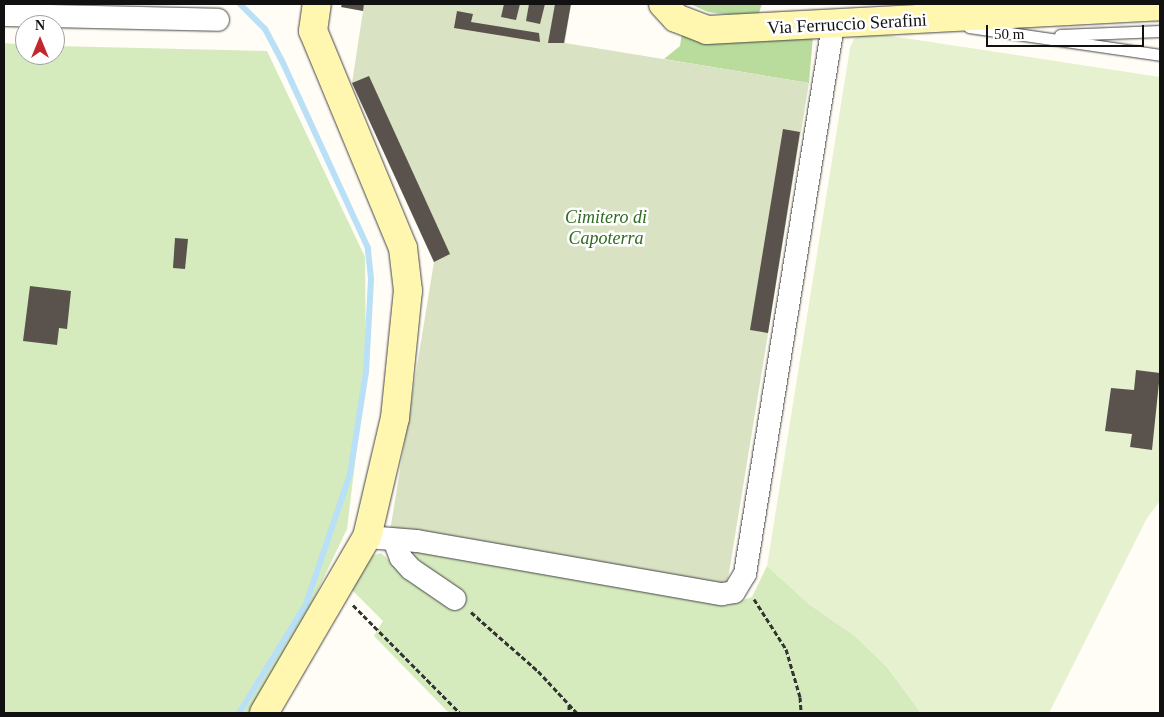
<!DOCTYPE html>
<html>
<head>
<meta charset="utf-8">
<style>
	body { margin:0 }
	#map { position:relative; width:1164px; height:717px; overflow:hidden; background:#fffdf5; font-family:Georgia,serif }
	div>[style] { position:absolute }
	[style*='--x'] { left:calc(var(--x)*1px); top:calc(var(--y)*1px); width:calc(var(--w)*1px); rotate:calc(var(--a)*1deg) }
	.green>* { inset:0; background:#d5ebbd }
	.forest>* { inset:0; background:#b9dc9c }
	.cemetery>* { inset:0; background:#d9e3c4 }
	.pitch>* { inset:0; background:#e6f2cf }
	.stream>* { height:6px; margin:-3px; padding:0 3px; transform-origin:3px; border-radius:3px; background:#b9e0f7 }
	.building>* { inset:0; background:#5a524d }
	.path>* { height:3px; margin-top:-1.5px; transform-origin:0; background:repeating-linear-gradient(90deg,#333 0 5px,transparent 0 7.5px) }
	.roads { filter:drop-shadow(0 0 1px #444) drop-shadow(0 0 1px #444) }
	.lane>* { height:11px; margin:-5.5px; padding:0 5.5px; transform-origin:5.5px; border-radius:5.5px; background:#fff }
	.street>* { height:22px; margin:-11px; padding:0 11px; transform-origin:11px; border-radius:11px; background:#fff }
	.secondary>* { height:28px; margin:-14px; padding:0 14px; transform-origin:14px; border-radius:14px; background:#fff6b0 }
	span { translate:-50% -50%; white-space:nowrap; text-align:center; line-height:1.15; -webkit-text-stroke:5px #fff; paint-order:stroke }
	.street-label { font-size:18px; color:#111 }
	.park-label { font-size:18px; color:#2f6b1f; font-style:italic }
	.frame { position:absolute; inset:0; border:5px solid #111; pointer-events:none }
	.north { position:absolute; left:15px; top:15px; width:50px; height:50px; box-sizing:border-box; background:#fff; border:1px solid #a0a0a0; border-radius:50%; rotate:0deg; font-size:14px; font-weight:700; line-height:20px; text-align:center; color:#111 }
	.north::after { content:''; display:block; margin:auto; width:18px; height:22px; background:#c4262e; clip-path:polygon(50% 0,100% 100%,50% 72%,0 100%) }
	.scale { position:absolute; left:986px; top:25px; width:158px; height:22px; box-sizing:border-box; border:2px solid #111; border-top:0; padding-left:6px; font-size:15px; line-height:18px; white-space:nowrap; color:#111; -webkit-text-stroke:4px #fff; paint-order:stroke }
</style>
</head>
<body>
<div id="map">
	<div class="green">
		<div style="clip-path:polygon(4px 43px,25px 45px,25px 55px,55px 55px,55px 46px,267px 51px,365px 257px,366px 372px,347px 529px,292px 644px,248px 713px,4px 713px)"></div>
		<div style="clip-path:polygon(413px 547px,653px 589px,726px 606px,752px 597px,767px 566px,809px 604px,855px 636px,887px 667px,921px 713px,449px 713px,374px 636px,383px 621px,352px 590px,371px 556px,381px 553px,402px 572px,413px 562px)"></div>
	</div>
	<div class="forest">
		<div style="clip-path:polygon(690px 4px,762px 4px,759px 13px,730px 15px,708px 12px)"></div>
		<div style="clip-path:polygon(682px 33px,813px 36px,809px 83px,664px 59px,680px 46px)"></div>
	</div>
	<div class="cemetery">
		<div style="clip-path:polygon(342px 4px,571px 4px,565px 43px,809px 83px,727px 585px,390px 531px,434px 262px,352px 83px,363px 11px,341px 7px)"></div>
	</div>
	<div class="pitch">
		<div style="clip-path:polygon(865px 32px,1160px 77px,1160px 501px,1147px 518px,1049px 713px,921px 713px,887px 667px,855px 636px,809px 604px,767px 566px,850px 48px,854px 39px)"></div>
	</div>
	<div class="stream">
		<div style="--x:239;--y:713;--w:128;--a:-58.4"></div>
		<div style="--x:306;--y:604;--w:137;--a:-71.3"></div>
		<div style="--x:350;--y:474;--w:103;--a:-81.1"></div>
		<div style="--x:366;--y:372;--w:93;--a:-86.9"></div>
		<div style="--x:371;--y:279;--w:31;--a:-96"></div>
		<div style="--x:368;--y:248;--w:206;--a:-114.7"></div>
		<div style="--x:282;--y:61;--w:36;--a:-118"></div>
		<div style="--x:265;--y:29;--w:35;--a:-135"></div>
	</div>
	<div class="building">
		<div style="clip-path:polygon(342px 4px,364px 4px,363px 11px,341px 7px)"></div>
		<div style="clip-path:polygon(504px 4px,520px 4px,516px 20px,501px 17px)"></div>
		<div style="clip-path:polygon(529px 4px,545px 4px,540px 24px,526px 21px)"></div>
		<div style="clip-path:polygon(555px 4px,571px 4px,564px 43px,548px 43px)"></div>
		<div style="clip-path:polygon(457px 11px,473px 14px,471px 22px,539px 33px,540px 42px,454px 28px)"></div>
		<div style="clip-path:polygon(369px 76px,450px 254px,434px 262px,352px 83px)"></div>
		<div style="clip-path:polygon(783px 129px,800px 132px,768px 333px,750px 330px)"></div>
		<div style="clip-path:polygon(175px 238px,188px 239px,185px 269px,173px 268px)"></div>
		<div style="clip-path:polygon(30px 286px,71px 291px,67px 329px,59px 328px,57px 345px,23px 341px)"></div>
		<div style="clip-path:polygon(1136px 370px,1160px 373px,1152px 450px,1130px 447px,1132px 434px,1105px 431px,1111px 388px,1134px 390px)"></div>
	</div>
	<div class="path">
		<div style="--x:754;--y:599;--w:59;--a:57.4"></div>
		<div style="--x:786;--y:649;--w:50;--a:73.7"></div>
		<div style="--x:800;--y:697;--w:16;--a:86"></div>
		<div style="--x:353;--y:605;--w:152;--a:45.3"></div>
		<div style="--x:471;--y:612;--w:89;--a:41.4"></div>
		<div style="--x:538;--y:671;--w:57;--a:47.1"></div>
		<div style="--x:569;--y:705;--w:8;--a:90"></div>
	</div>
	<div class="roads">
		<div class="lane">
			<div style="--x:969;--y:27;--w:193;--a:8.3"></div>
			<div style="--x:1060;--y:35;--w:100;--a:-2.3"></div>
		</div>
		<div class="street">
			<div style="--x:4;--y:15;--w:214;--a:1.3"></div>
			<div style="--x:367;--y:537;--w:50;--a:4.6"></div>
			<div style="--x:417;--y:541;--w:310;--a:9.9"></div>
			<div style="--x:722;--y:594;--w:12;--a:-9"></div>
			<div style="--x:734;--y:592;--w:21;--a:-59"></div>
			<div style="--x:745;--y:574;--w:556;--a:-80.89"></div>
			<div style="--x:394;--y:540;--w:19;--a:69"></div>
			<div style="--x:401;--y:558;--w:15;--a:48"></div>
			<div style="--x:411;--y:569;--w:53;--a:34.3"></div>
		</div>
		<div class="secondary">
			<div style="--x:663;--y:4;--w:19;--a:47"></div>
			<div style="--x:676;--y:18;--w:33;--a:21"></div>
			<div style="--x:707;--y:30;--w:454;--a:-3"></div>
			<div style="--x:264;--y:713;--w:204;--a:-59.7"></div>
			<div style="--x:367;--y:537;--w:122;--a:-76.8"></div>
			<div style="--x:395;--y:418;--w:128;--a:-84.2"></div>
			<div style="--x:408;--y:291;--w:43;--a:-96.6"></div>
			<div style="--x:403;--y:248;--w:235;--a:-112.5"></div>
			<div style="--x:313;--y:31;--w:27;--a:-82"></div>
		</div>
	</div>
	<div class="street-label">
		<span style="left:847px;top:24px;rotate:-3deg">Via Ferruccio Serafini</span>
	</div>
	<div class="park-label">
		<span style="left:606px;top:228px">Cimitero di<br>Capoterra</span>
	</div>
	<div class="frame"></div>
	<div class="north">N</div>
	<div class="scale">50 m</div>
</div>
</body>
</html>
